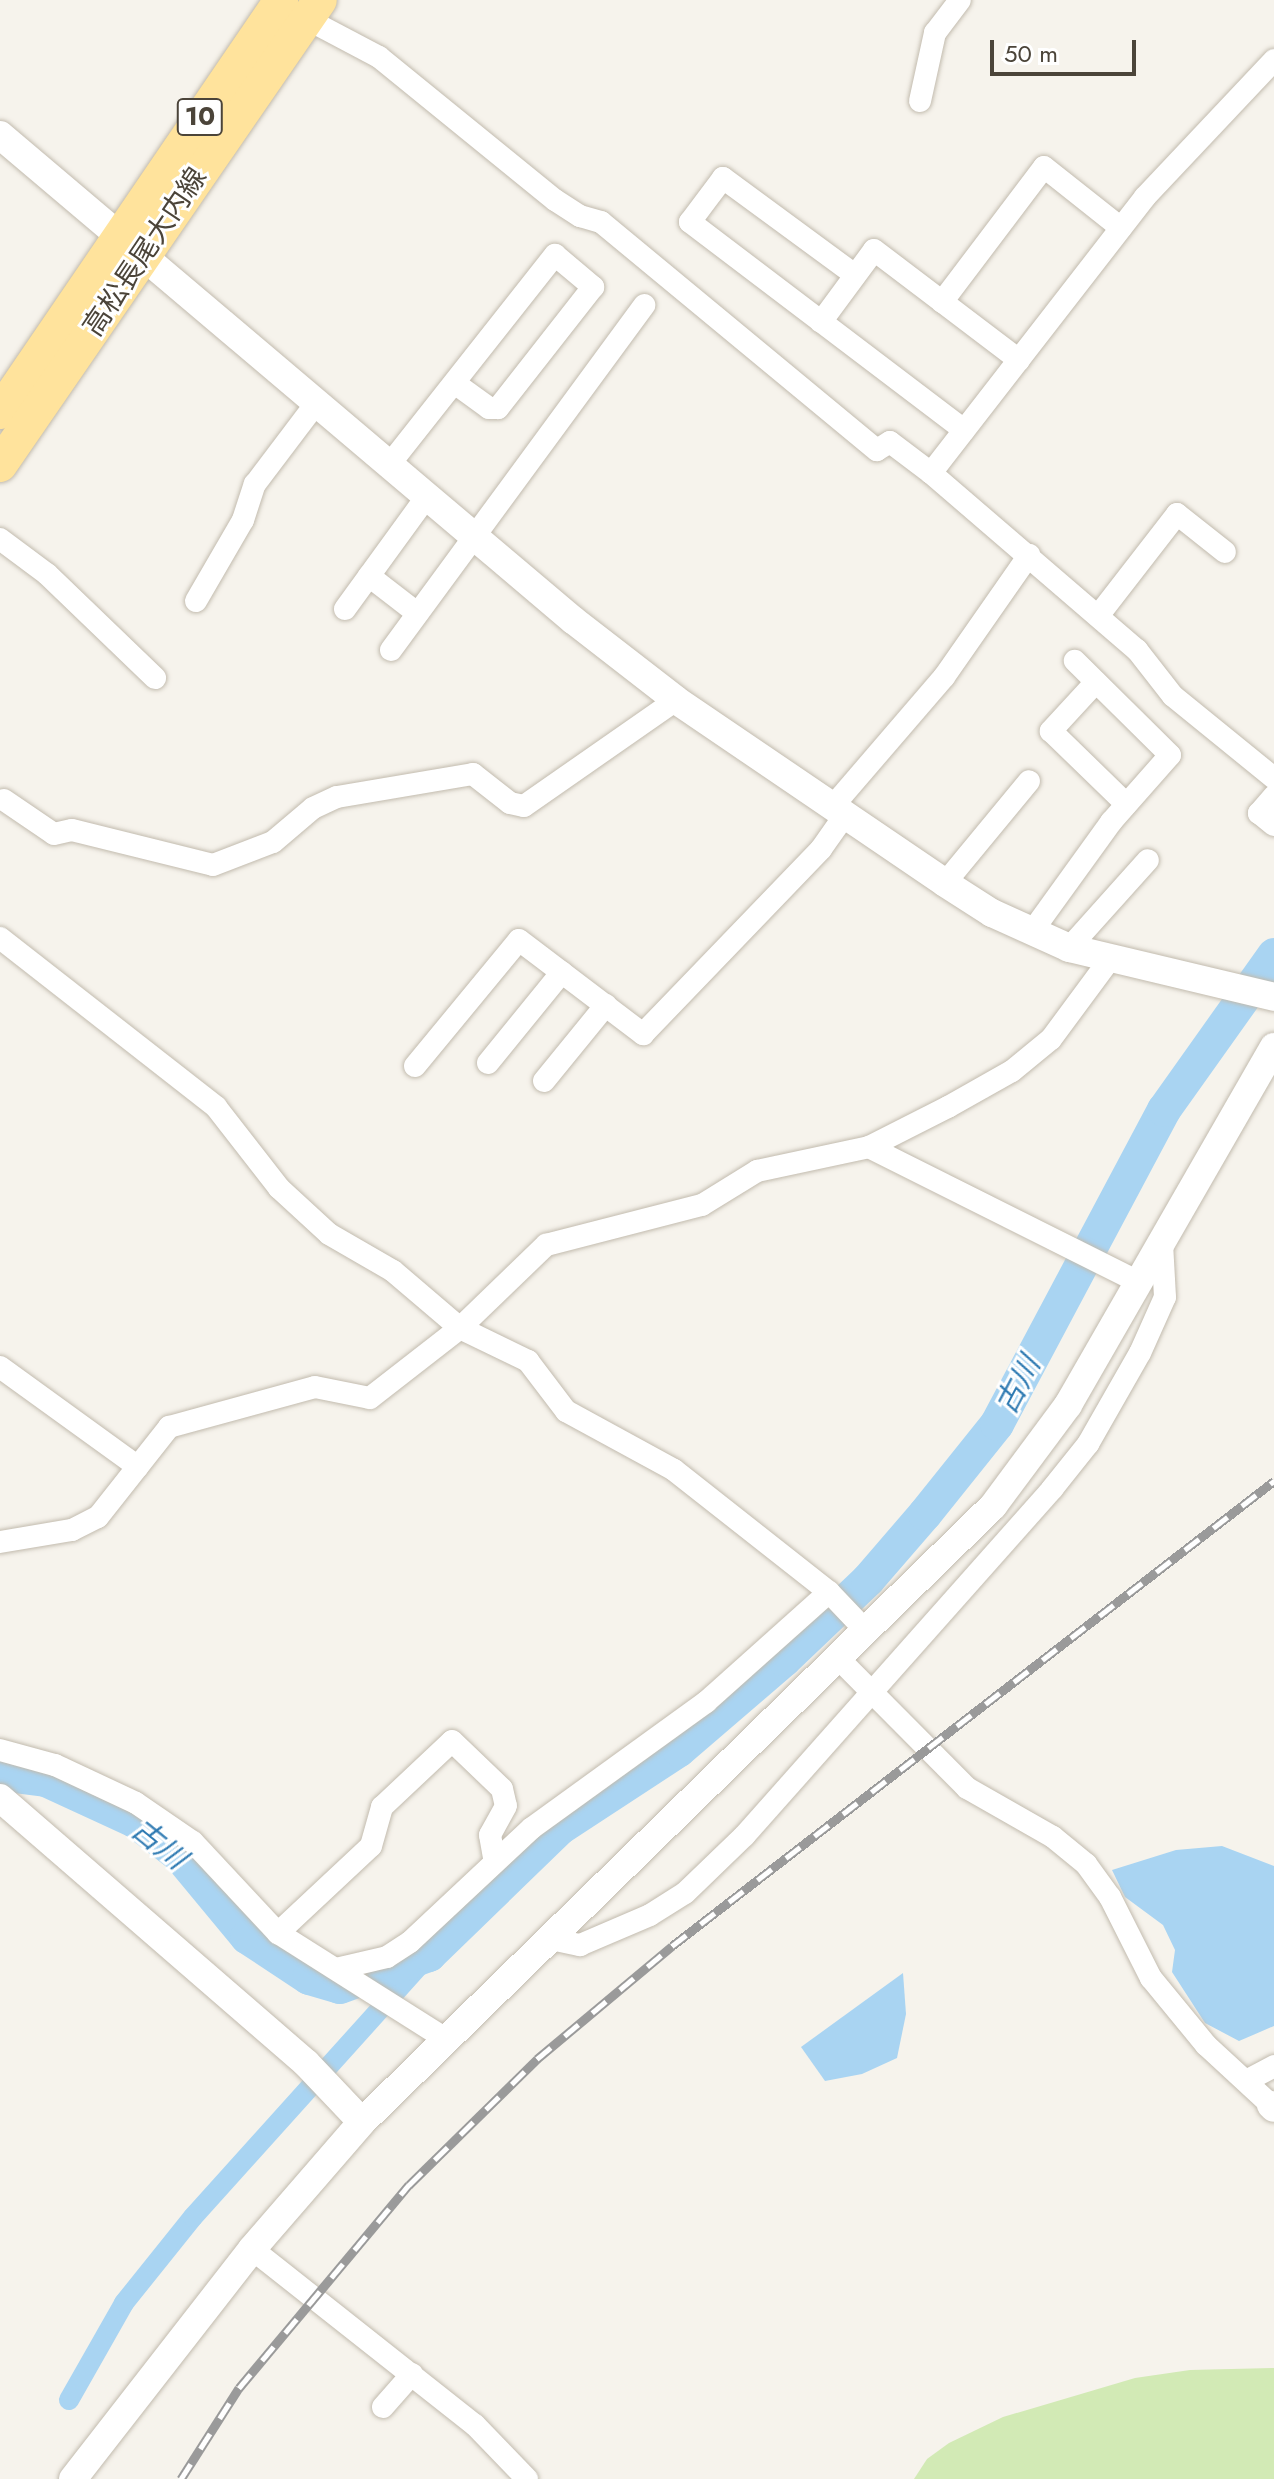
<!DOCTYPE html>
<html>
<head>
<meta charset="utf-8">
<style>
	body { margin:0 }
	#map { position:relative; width:1274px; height:2479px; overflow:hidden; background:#f6f3ec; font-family:Jost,"Noto Sans JP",sans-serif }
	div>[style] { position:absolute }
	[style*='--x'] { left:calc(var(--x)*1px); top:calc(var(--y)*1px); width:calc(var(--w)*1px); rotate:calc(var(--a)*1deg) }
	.green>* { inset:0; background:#d2eab5 }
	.water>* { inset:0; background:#a9d4f2 }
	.canal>* { height:20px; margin:-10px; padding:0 10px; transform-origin:10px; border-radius:10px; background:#a9d4f2 }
	.river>* { height:34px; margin:-17px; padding:0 17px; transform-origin:17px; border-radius:17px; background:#a9d4f2 }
	.roads { filter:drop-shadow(0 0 2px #c2bbae) drop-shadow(0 0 2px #c2bbae) }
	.minor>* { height:22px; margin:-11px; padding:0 11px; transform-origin:11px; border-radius:11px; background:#fff }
	.tertiary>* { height:28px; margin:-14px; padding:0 14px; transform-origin:14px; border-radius:14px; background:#fff }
	.primary>* { height:34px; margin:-17px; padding:0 17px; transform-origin:17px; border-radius:17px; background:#ffe39c }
	.rail>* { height:9px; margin-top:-4.5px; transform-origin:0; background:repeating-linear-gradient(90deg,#fff 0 18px,#9a9a9a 0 36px); box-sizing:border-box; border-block:2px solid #9a9a9a }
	span { translate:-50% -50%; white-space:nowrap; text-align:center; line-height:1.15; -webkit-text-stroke:6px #fff; paint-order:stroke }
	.shield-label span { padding:2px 6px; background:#fff; border:2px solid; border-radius:6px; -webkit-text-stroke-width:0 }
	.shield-label { font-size:26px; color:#4b4439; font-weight:700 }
	.street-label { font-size:28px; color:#4b4439 }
	.water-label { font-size:30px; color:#2e7ab2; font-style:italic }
	.scale { position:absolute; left:990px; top:40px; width:146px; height:36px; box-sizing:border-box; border:4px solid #4b4439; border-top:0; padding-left:10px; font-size:24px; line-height:28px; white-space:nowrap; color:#4b4439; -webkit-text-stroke:6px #fff; paint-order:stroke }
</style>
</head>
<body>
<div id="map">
	<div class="green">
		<div style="clip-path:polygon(1274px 2368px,1274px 2479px,914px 2479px,927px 2459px,949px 2443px,1003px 2417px,1135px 2378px,1190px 2370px)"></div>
	</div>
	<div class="water">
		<div style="clip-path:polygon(1222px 1846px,1274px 1866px,1274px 2026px,1239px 2041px,1205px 2023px,1172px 1972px,1175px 1950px,1163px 1925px,1125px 1897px,1112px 1870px,1176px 1850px)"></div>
		<div style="clip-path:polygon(903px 1973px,906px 2014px,897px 2058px,862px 2074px,825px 2081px,801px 2047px)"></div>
	</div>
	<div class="canal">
		<div style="--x:69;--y:2400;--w:112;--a:-60.4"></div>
		<div style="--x:124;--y:2303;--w:110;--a:-51.3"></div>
		<div style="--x:193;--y:2217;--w:353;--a:-48"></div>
	</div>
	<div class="river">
		<div style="--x:0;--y:1774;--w:46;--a:7.4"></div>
		<div style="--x:46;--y:1780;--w:98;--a:24.7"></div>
		<div style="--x:135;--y:1821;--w:56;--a:37.7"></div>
		<div style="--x:179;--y:1855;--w:107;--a:50.3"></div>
		<div style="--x:247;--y:1937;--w:74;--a:33.5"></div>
		<div style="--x:309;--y:1978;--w:32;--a:16"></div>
		<div style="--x:340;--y:1987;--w:95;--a:-19.8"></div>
		<div style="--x:429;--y:1955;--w:182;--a:-44.1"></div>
		<div style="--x:560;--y:1828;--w:142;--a:-33.2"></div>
		<div style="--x:679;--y:1750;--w:138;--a:-40.6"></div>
		<div style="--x:784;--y:1660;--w:116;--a:-43.6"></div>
		<div style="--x:868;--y:1580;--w:87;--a:-49.2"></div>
		<div style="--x:925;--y:1514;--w:115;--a:-51.3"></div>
		<div style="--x:997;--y:1424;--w:356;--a:-62"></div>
		<div style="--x:1164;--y:1110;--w:190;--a:-54.6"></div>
	</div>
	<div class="roads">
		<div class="minor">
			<div style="--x:307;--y:19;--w:81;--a:27.8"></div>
			<div style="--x:379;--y:57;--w:227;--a:39.1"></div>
			<div style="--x:555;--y:200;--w:30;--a:33"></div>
			<div style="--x:580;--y:216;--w:22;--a:16"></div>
			<div style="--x:601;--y:222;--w:358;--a:39.6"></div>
			<div style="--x:877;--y:450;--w:15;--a:-32"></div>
			<div style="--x:890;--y:442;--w:51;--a:37.1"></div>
			<div style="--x:931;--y:473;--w:272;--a:40.7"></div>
			<div style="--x:1137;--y:650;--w:58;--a:52"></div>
			<div style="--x:1173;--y:696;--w:130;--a:39.1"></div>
			<div style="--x:920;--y:101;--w:70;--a:-77.6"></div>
			<div style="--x:935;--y:33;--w:41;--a:-52.9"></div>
			<div style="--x:855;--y:275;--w:164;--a:-143.7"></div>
			<div style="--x:723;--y:178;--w:55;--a:126.9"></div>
			<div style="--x:690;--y:222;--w:344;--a:37.2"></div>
			<div style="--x:942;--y:302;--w:169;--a:-52.9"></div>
			<div style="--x:1044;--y:167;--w:98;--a:38.4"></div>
			<div style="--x:821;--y:322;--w:89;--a:-53.6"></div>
			<div style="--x:874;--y:250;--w:182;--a:37.2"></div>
			<div style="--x:389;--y:465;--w:268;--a:-51.7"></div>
			<div style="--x:555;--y:255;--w:50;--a:40.1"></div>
			<div style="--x:593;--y:287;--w:154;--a:128.1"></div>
			<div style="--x:498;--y:408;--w:9;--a:180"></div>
			<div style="--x:489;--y:408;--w:39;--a:-144"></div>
			<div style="--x:931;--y:473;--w:349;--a:-52.2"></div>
			<div style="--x:1145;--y:197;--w:188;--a:-46.7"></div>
			<div style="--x:0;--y:539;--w:59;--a:36.7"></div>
			<div style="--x:47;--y:574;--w:150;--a:43.9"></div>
			<div style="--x:369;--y:576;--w:61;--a:37.6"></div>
			<div style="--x:196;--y:601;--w:94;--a:-59.9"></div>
			<div style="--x:243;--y:520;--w:38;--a:-72"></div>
			<div style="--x:255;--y:484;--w:103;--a:-52.9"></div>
			<div style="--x:345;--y:609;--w:140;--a:-54"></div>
			<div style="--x:1098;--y:616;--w:129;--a:-52.2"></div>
			<div style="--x:1177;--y:514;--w:61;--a:38.4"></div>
			<div style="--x:391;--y:650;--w:428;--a:-53.7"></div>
			<div style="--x:1096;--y:682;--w:67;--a:132.6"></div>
			<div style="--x:1051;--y:731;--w:105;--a:44.2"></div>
			<div style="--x:1274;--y:796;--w:23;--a:131"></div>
			<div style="--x:1259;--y:813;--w:19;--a:39"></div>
			<div style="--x:4;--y:800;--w:60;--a:34.2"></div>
			<div style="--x:54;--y:834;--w:18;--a:-13"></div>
			<div style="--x:72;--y:830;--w:145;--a:13.9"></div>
			<div style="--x:213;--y:865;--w:64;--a:-21"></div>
			<div style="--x:273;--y:842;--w:52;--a:-40.4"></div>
			<div style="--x:313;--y:808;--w:26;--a:-25"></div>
			<div style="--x:337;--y:797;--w:138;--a:-9.6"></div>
			<div style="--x:473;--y:774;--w:47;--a:38.1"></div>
			<div style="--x:510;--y:803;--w:14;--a:12"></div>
			<div style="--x:524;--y:806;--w:185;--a:-34.9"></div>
			<div style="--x:833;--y:806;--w:170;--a:-49.3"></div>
			<div style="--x:944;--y:677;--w:149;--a:-55.1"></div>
			<div style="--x:945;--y:883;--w:132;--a:-50.5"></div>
			<div style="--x:1031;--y:933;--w:137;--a:-54.2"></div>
			<div style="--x:1111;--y:822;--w:89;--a:-48.6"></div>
			<div style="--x:1170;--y:755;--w:134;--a:-135.3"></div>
			<div style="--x:0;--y:938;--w:274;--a:38"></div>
			<div style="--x:216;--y:1107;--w:103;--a:52.1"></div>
			<div style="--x:279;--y:1188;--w:68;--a:42.6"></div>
			<div style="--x:329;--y:1234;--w:74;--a:30"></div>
			<div style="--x:393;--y:1271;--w:88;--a:40.4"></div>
			<div style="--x:460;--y:1328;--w:76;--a:25.9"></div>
			<div style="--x:528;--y:1361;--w:63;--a:52.8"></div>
			<div style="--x:566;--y:1411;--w:123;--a:28.6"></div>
			<div style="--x:674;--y:1470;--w:197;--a:38.2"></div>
			<div style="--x:829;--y:1592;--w:54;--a:46.5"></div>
			<div style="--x:1069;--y:948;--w:118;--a:-48.1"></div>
			<div style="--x:488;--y:1063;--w:117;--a:-50.9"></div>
			<div style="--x:415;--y:1066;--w:163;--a:-50.5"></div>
			<div style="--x:519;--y:940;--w:156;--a:37.2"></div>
			<div style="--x:643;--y:1034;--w:257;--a:-46.1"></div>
			<div style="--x:821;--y:849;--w:42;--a:-54.8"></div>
			<div style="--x:544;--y:1081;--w:98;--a:-50.8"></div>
			<div style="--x:869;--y:1147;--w:303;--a:26.6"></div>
			<div style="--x:0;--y:1367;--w:170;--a:35.9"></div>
			<div style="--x:0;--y:1542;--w:73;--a:-9.5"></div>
			<div style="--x:72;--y:1530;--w:29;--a:-27"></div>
			<div style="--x:98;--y:1517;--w:115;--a:-51.7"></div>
			<div style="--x:169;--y:1427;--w:151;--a:-15.3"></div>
			<div style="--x:315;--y:1387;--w:56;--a:11.3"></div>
			<div style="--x:370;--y:1398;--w:114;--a:-37.9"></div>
			<div style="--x:460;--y:1328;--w:120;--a:-44"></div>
			<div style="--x:546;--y:1245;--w:161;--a:-14.4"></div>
			<div style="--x:702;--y:1205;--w:65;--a:-31.7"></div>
			<div style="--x:757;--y:1171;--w:115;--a:-12.1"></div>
			<div style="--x:869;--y:1147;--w:89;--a:-26.9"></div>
			<div style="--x:948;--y:1107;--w:73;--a:-29.4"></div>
			<div style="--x:1012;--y:1071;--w:50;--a:-39.4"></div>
			<div style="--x:1051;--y:1039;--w:96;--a:-53.5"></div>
			<div style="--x:838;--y:1658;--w:183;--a:45.2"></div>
			<div style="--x:967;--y:1788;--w:99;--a:29.7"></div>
			<div style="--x:1053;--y:1837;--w:43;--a:39.3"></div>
			<div style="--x:1086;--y:1864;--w:41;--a:54"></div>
			<div style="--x:1110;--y:1897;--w:91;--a:63.2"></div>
			<div style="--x:1151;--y:1978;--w:87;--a:50.6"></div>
			<div style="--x:1206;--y:2045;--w:88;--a:42.7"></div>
			<div style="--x:0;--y:1750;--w:57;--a:15.3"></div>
			<div style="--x:55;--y:1765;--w:89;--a:25.1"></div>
			<div style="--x:136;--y:1803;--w:69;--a:34.4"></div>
			<div style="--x:193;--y:1842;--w:125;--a:47"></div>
			<div style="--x:278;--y:1933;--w:200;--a:32.3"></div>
			<div style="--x:278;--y:1933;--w:127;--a:-43.1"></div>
			<div style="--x:371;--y:1846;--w:41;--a:-74.2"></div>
			<div style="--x:382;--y:1807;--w:96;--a:-43.3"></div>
			<div style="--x:452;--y:1741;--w:69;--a:43.8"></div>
			<div style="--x:502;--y:1789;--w:17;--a:77"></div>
			<div style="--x:506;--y:1806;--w:33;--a:119"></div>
			<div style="--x:490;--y:1835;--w:27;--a:80"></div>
			<div style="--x:551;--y:1939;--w:30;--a:12"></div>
			<div style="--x:580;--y:1945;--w:76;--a:-23.2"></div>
			<div style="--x:650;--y:1915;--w:41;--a:-32.2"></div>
			<div style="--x:685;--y:1893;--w:83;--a:-44"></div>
			<div style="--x:745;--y:1835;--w:463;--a:-48.4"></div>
			<div style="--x:1052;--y:1489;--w:58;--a:-51.3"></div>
			<div style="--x:1088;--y:1444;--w:105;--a:-60.3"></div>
			<div style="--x:1140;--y:1353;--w:61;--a:-65.9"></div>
			<div style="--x:1165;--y:1297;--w:53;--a:-93.2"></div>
			<div style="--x:336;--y:1969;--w:52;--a:-13.2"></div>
			<div style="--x:387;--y:1957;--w:27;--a:-33"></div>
			<div style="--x:410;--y:1942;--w:167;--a:-43.1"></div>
			<div style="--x:532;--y:1828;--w:215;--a:-35.9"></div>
			<div style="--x:706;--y:1702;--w:165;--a:-41.8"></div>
			<div style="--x:1248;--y:2080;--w:30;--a:-28"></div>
			<div style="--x:252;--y:2249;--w:284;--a:38.3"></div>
			<div style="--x:475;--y:2425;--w:75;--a:46.1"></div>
			<div style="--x:383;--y:2407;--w:44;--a:-48.7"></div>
		</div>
		<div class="tertiary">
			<div style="--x:0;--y:135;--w:751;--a:40.25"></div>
			<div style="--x:573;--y:620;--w:130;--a:37.8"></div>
			<div style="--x:676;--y:700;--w:325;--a:34.2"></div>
			<div style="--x:945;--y:883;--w:56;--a:32.6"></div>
			<div style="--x:992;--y:913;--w:85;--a:24.4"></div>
			<div style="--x:1069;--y:948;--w:211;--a:13.4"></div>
			<div style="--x:0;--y:1798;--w:405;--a:40.9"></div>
			<div style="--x:306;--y:2063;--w:81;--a:46.5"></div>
			<div style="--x:1271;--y:2105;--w:4;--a:45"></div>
			<div style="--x:73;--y:2479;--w:291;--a:-52.1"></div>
			<div style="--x:252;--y:2249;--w:168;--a:-49.1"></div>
			<div style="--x:362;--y:2122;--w:882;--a:-44.31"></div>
			<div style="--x:993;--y:1506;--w:126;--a:-53.4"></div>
			<div style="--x:1068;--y:1405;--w:413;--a:-60.1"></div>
		</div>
		<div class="primary">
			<div style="--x:0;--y:412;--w:499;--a:-55.7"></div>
			<div style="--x:0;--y:465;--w:564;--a:-55.47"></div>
		</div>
	</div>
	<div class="rail">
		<div style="--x:181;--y:2479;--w:108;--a:-57.5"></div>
		<div style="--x:239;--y:2388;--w:265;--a:-50.1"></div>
		<div style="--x:409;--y:2185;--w:180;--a:-44.5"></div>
		<div style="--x:537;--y:2059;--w:176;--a:-39.9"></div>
		<div style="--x:672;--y:1946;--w:761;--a:-37.68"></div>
	</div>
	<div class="shield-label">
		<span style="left:200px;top:117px">10</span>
	</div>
	<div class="street-label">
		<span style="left:145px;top:252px;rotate:-56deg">高松長尾大内線</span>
	</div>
	<div class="water-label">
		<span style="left:1018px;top:1385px;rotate:-62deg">古川</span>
		<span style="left:159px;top:1844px;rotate:39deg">古川</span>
	</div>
	<div class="scale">50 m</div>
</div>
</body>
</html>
